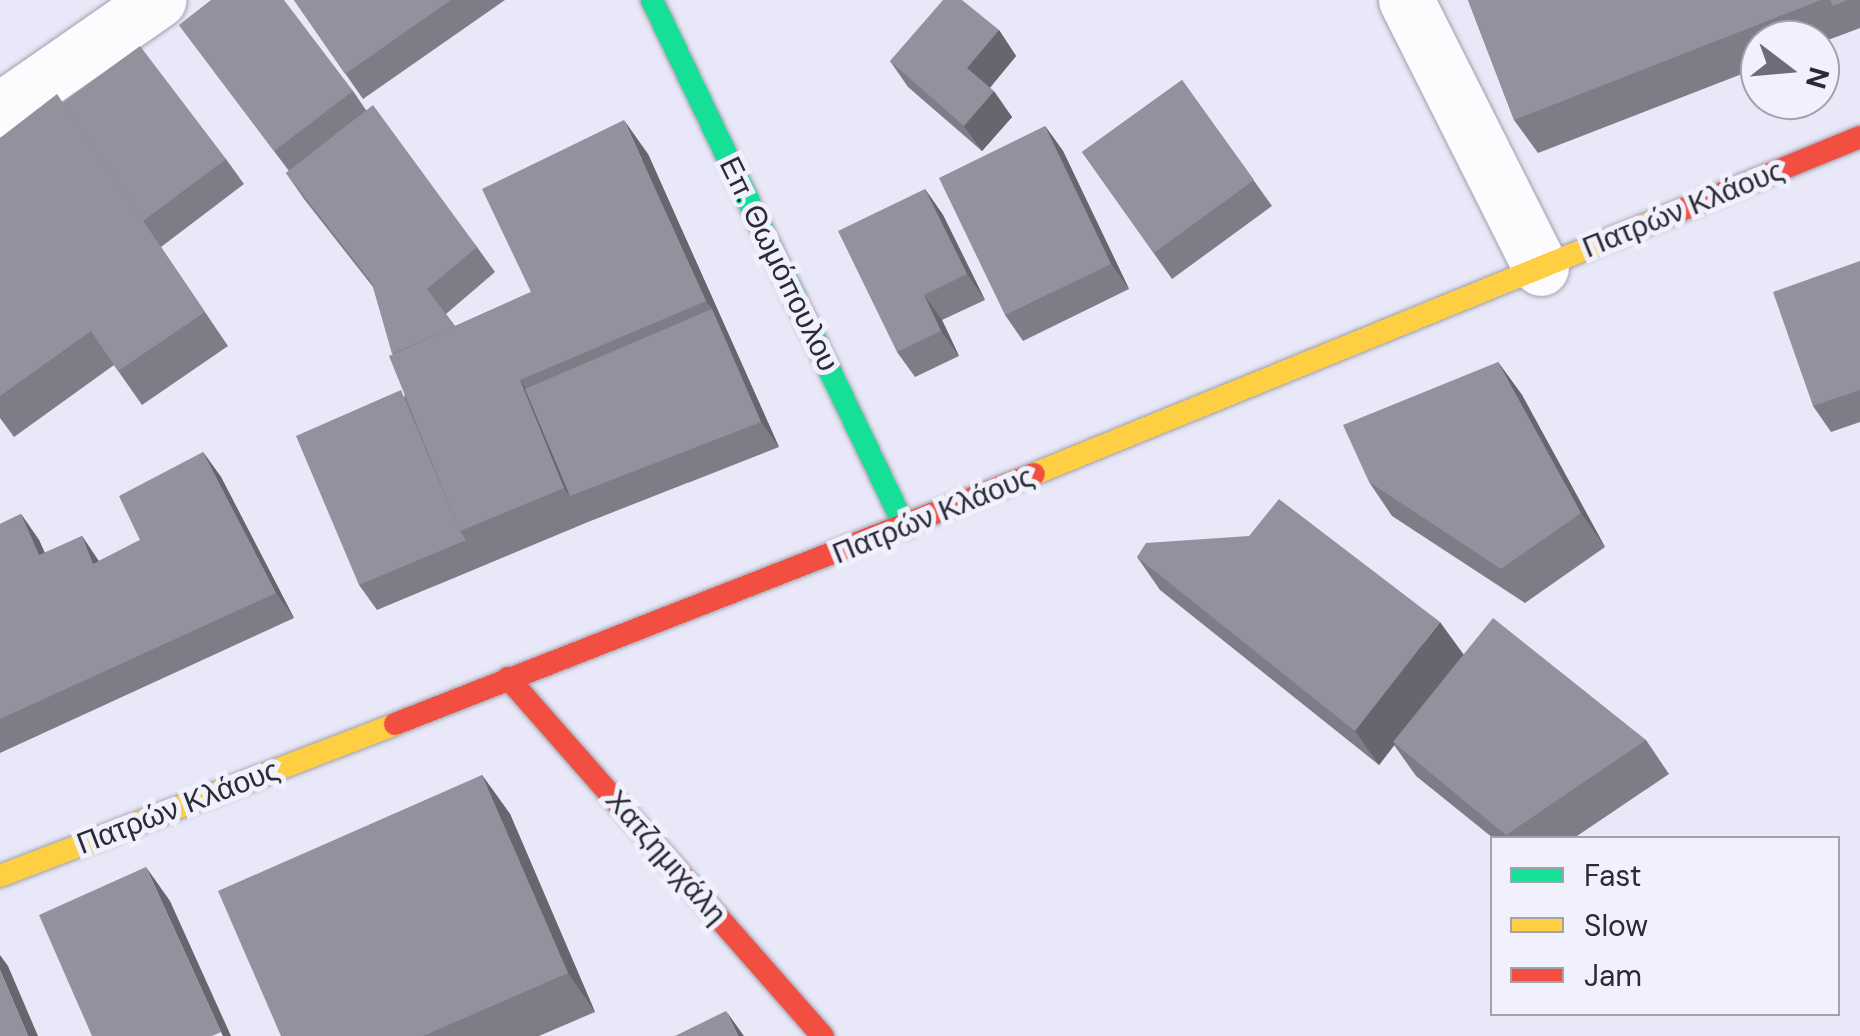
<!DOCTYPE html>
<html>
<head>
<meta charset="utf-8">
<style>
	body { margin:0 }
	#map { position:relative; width:1860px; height:1036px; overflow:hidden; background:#e8e8f8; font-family:"DM Sans",sans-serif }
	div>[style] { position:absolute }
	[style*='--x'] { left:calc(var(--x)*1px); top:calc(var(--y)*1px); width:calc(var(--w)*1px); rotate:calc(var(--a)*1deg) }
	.roads { filter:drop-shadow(0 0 2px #9f9fab) drop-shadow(0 0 2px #9f9fab) }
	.street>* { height:55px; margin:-27.5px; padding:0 27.5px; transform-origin:27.5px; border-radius:27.5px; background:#fcfcfe }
	.fast>* { height:22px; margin:-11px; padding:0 11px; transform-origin:11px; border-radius:11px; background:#16e098 }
	.slow>* { height:22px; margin:-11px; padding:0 11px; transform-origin:11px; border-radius:11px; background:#ffcf43 }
	.jam>* { height:22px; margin:-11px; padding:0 11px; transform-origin:11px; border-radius:11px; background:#f24e42 }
	.wall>* { inset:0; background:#7e7d87 }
	.shaded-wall>* { inset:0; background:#66666e }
	.building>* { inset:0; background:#92919d }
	span { translate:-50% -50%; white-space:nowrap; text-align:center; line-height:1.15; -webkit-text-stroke:10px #f1f1fd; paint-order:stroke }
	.street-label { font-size:30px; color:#2b2b35 }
	.legend { position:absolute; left:1490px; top:836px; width:350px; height:180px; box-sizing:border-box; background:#f1f1fd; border:2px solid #a2a2ad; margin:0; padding:12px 18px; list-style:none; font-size:30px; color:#2b2b35 }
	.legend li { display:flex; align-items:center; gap:20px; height:50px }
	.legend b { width:50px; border:2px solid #a2a2ad }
	.north { position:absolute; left:1740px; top:20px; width:100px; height:100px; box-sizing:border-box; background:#f1f1fd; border:2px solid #a2a2ad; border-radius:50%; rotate:106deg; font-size:28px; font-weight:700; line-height:40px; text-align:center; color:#2b2b35 }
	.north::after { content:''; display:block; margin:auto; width:35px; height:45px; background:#6d6d79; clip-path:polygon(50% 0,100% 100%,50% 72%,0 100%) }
</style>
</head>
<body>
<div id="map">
	<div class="roads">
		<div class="street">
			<div style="--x:1406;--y:0;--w:300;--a:63.3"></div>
			<div style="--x:0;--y:110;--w:193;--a:-34.8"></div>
		</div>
		<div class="fast">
			<div style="--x:652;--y:0;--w:585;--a:64.36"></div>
		</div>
		<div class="slow">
			<div style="--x:1034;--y:474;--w:702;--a:-22.18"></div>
			<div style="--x:0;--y:876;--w:423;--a:-21"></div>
		</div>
		<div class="jam">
			<div style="--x:1684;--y:209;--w:190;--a:-22.2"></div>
			<div style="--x:508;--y:678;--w:477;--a:48.7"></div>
			<div style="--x:395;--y:724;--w:686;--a:-21.37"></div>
		</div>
	</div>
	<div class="wall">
		<div style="clip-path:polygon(294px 0,505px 0,363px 99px)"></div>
		<div style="clip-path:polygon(1468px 0,1860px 0,1860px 28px,1820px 43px,1820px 40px,1760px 40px,1760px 67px,1538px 153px,1514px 120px)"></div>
		<div style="clip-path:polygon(179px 25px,353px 91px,366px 110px,477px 247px,495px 272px,446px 314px,455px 326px,531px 292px,648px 154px,779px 447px,588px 522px,377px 610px,359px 585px,405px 394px,373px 287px,304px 199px,286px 173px,289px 171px)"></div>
		<div style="clip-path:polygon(999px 30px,1016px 56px,990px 88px,1012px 117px,982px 151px,908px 87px,890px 61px)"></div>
		<div style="clip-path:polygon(1182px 80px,1272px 206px,1172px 279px,1082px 152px)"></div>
		<div style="clip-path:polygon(62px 103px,226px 159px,244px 184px,161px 247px,228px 346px,142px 405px,114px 365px,14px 437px,0 418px,0 138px)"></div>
		<div style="clip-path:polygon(1045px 126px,1063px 151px,1129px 289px,1023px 341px,1005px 315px)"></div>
		<div style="clip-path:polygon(925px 189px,943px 215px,985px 300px,942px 320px,959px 356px,915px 377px,897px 352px)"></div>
		<div style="clip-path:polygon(1860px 261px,1860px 422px,1831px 432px,1813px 406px)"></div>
		<div style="clip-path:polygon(1498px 362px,1522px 395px,1605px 547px,1525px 603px,1392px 516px,1369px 482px)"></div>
		<div style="clip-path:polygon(203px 452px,221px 477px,294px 618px,0 753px,0 524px,21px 514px,39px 540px,45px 553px,82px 536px,99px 561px,140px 540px)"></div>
		<div style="clip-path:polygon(1137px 557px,1463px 655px,1646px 740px,1669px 774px,1574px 838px,1493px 838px,1416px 776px,1394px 745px,1379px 765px,1160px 590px)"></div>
		<div style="clip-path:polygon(482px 775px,510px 814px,595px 1012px,539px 1036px,281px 1036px)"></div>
	</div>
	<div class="shaded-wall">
		<div style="clip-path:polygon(999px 30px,1016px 56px,985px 93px,967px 68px)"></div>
		<div style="clip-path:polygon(994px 91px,1012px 117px,982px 151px,964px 126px)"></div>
		<div style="clip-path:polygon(624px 120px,648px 154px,779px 447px,761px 422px,712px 309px,706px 301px)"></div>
		<div style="clip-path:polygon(1045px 126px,1063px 151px,1129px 289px,1111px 264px)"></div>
		<div style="clip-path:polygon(925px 189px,943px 215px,985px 300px,967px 274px)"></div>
		<div style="clip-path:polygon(924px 295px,942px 320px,959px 356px,941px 331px)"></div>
		<div style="clip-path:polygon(1498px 362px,1522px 395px,1605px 547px,1581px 513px)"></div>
		<div style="clip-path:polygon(520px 380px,543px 414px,570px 496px,564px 488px)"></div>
		<div style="clip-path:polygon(203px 452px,221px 477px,294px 618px,276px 593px)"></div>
		<div style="clip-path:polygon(21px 514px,39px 540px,57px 581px,39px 555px)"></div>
		<div style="clip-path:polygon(82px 536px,99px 562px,93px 564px)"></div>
		<div style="clip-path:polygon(1440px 622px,1464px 655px,1379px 765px,1355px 731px)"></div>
		<div style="clip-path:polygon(482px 775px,510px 814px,595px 1012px,568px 973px)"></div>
		<div style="clip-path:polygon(146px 867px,170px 901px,231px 1036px,223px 1036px,221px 1032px)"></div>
		<div style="clip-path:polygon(0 955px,8px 966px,38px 1036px,28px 1036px,0 970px)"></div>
		<div style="clip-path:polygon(726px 1011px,744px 1036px,738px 1036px)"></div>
	</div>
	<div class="building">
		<div style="clip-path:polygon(211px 0,284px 0,353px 91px,274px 151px,179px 25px)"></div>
		<div style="clip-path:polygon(294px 0,451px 0,345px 74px)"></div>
		<div style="clip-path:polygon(943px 0,962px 0,999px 30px,967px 68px,994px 91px,964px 126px,890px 61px)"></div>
		<div style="clip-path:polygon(1468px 0,1821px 0,1514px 120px)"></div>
		<div style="clip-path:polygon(1830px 0,1848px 0,1833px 6px)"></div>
		<div style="clip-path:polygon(140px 46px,226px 159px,143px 221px,62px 103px)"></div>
		<div style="clip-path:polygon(1182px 80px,1254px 180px,1154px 253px,1082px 152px)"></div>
		<div style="clip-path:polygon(57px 94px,205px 312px,118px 371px,91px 331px,0 396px,0 138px)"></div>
		<div style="clip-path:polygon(373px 105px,477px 247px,427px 289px,455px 326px,392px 354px,372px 283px,286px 173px)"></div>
		<div style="clip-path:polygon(624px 120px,706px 301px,520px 380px,564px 488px,460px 531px,389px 356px,531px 292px,482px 189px)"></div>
		<div style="clip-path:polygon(1045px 126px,1111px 264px,1005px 315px,939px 178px)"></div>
		<div style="clip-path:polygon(925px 189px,967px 274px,924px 295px,941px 331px,897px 352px,838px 231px)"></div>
		<div style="clip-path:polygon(1860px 261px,1860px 390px,1813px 406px,1773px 292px)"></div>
		<div style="clip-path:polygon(712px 309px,761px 422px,570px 496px,525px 389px)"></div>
		<div style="clip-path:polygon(1498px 362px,1581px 513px,1501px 569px,1369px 482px,1343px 425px)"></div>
		<div style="clip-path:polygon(401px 390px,460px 531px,466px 540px,359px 585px,296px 436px)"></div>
		<div style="clip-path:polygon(203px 452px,276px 593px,0 719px,0 524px,21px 514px,39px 555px,82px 536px,93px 564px,140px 540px,119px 496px)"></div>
		<div style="clip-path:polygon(1279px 499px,1440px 622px,1355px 731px,1137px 557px,1146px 543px,1249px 536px)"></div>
		<div style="clip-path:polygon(1493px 618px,1646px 740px,1506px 835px,1393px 742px)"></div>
		<div style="clip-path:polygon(482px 775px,568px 973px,423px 1036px,281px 1036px,218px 891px)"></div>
		<div style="clip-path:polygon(146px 867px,221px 1032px,212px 1036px,92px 1036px,39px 915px)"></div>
		<div style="clip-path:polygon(0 970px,28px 1036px,0 1036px)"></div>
		<div style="clip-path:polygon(726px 1011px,738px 1036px,675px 1036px)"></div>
	</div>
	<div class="street-label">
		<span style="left:1683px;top:209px;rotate:-22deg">Πατρών Κλάους</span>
		<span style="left:779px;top:264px;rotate:64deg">Επ. Θωμόπουλου</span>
		<span style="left:933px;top:515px;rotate:-22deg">Πατρών Κλάους</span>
		<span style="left:178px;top:807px;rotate:-21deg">Πατρών Κλάους</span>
		<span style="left:666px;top:857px;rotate:49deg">Χατζημιχάλη</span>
	</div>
	<ul class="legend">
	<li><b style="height:12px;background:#16e098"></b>Fast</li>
	<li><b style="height:12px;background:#ffcf43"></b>Slow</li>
	<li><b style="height:12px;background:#f24e42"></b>Jam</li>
	</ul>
	<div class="north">N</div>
</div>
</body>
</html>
